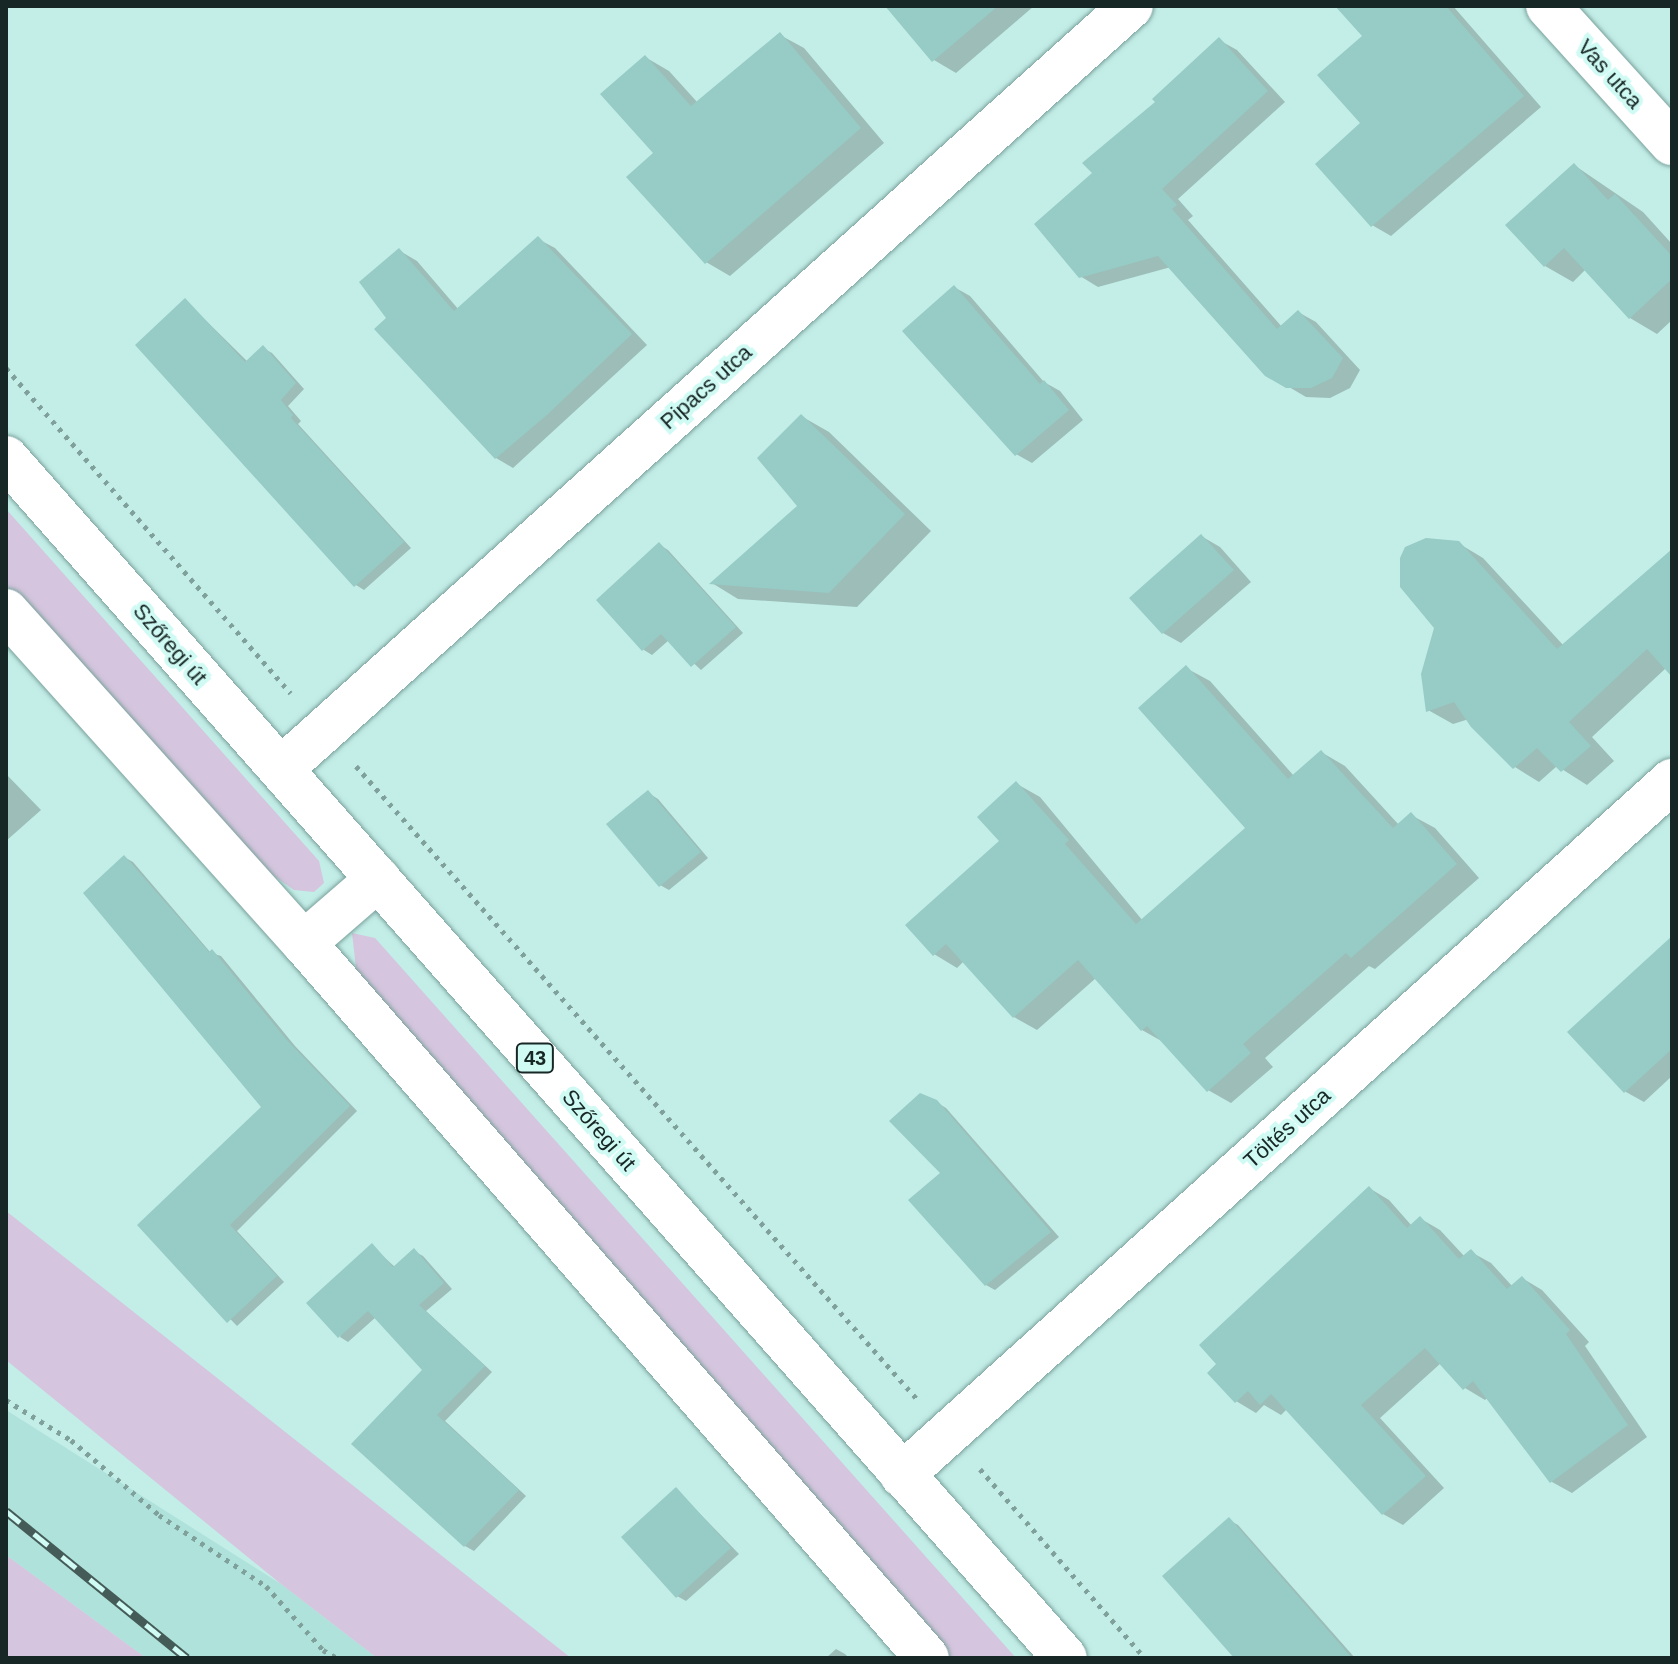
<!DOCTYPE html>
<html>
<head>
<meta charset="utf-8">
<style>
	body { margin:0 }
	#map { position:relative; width:1678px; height:1664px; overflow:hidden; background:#c3ede7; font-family:Helvetica,sans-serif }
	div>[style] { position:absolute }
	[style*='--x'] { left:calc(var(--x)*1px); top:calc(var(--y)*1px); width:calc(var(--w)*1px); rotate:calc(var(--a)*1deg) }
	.built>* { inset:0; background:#afe2db }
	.green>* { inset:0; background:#d5c5de }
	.shadow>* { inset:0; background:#0003 }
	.building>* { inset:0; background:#96ccc5 }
	.path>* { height:5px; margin-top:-2.5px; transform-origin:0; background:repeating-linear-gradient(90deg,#80a09b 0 4px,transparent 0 10px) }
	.roads { filter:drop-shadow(0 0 2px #7aa19c) drop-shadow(0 0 2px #7aa19c) }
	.minor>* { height:44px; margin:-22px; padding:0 22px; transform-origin:22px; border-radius:22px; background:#fff }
	.major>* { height:44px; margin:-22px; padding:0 22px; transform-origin:22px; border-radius:22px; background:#fff }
	.rail>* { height:9px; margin-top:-4.5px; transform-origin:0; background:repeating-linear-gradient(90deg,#d0faf4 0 18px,#445b58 0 36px); box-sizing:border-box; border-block:2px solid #445b58 }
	span { translate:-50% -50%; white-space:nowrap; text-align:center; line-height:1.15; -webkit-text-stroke:8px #d0faf4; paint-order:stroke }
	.shield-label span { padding:2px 6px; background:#d0faf4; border:2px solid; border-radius:6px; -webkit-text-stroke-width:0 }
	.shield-label { font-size:20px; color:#172725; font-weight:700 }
	.street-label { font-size:22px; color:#172725 }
	.frame { position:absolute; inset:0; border:8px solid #172725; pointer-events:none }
</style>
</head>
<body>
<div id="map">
	<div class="built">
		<div style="clip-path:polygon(6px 1410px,281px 1584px,377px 1658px,146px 1658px,6px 1555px)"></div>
	</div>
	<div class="green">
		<div style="clip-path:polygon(6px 509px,319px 861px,324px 883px,314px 892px,294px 890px,254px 862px,6px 585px)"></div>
		<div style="clip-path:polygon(352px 933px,375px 938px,1016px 1658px,946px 1658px,357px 977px)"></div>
		<div style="clip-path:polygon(6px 1211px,571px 1658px,377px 1658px,281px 1584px,6px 1360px)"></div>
		<div style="clip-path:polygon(6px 1555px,146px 1658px,6px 1658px)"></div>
	</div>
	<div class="shadow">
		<div style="clip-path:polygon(888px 6px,1034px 6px,956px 73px,934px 60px)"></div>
		<div style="clip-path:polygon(1338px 6px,1453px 6px,1541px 107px,1391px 236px,1372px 225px,1363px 124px,1365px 36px)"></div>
		<div style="clip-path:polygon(780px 35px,804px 48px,884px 143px,730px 276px,706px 262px,656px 153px,645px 57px,669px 71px,698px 103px)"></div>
		<div style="clip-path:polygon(1219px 40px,1237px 50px,1285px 102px,1178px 199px,1193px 216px,1188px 220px,1282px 327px,1298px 312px,1316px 322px,1360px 370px,1350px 388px,1330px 398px,1306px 397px,1267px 374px,1171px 267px,1098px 287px,1080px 276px,1095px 173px,1158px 102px)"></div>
		<div style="clip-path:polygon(1574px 165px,1643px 212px,1672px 244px,1672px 320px,1657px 334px,1630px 318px,1586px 269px,1573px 282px,1545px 266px)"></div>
		<div style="clip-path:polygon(538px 239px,555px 248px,647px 345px,513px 468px,496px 458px,389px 318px,400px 251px,417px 261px,459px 310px)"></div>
		<div style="clip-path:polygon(954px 287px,970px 296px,1044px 382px,1060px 391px,1083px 420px,1032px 463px,1016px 454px)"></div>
		<div style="clip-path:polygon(185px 300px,248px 362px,263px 348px,272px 353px,304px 389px,288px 406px,301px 421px,298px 424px,411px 548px,364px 590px,356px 585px)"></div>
		<div style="clip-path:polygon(801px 416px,829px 432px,931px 531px,857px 607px,738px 599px,712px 583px,799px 506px)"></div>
		<div style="clip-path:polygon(1201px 536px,1220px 547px,1251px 582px,1181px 643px,1163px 633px)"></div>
		<div style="clip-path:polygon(1458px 543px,1483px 558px,1564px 646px,1672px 552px,1672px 674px,1666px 668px,1592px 737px,1614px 761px,1587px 785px,1557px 766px,1539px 782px,1515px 767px,1469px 719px,1453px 724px,1428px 710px)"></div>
		<div style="clip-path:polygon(660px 545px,668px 550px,743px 633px,701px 670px,669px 640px,652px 655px,644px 650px,598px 600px)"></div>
		<div style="clip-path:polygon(1186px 668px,1210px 681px,1294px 776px,1321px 752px,1345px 766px,1399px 825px,1411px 815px,1435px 828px,1479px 878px,1375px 969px,1369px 966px,1265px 1058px,1273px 1067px,1231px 1103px,1208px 1090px,1165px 1043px,1142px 1030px,1096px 978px,1037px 1030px,1014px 1017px,964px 961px,957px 968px,934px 954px,1002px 841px,1017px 784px,1040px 797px,1143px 921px,1248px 828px)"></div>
		<div style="clip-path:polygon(6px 774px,41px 810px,6px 841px)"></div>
		<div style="clip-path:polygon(650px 794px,658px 799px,708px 858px,669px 890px,660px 885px)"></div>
		<div style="clip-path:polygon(124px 857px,133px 862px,211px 953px,221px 956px,295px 1046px,357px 1111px,237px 1231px,284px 1282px,237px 1326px,140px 1225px,264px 1107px)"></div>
		<div style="clip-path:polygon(1672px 939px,1672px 1076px,1644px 1102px,1626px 1092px,1570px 1032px)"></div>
		<div style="clip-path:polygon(936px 1102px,946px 1108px,1059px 1237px,995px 1290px,986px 1285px,942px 1173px)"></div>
		<div style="clip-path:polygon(1369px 1188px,1389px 1200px,1412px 1226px,1421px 1219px,1440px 1230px,1465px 1257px,1471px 1252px,1491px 1263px,1513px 1287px,1522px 1278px,1542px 1290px,1589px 1342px,1585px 1346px,1647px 1437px,1572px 1493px,1552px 1482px,1488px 1397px,1485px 1400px,1465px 1388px,1441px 1363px,1380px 1418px,1444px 1488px,1403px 1525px,1383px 1514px,1287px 1409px,1281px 1415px,1264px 1405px,1256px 1413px,1236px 1401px)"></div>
		<div style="clip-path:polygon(372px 1246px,396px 1268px,414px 1251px,423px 1256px,452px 1289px,426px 1311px,492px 1372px,445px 1421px,526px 1496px,474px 1551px,465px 1546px,424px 1370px,376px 1317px,348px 1342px,340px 1337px)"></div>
		<div style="clip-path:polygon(676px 1489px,739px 1554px,686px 1601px,677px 1596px)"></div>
		<div style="clip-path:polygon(1229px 1520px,1238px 1525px,1355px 1658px,1236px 1658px)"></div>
		<div style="clip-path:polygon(836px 1649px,845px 1654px,849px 1658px,826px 1658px)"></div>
	</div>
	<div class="building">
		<div style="clip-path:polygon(885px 6px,998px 6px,932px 62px)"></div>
		<div style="clip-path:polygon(1335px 6px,1446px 6px,1524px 96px,1371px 227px,1315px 164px,1360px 123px,1317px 75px,1362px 36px)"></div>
		<div style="clip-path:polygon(780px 32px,861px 128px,705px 264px,626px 177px,653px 153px,600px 94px,645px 55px,691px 106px)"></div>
		<div style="clip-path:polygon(1219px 37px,1268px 91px,1162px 189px,1177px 205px,1172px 209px,1277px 329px,1298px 310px,1343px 358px,1332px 378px,1311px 388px,1286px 388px,1265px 376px,1158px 256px,1079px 278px,1034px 224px,1092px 173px,1082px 163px,1155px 102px,1152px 99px)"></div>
		<div style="clip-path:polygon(1574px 163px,1608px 200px,1615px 194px,1672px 256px,1672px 279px,1629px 319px,1564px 248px,1544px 267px,1505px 225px)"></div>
		<div style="clip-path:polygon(538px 236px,632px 334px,548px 414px,495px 459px,374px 329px,386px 318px,359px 282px,399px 248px,454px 311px)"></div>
		<div style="clip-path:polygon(954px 285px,1040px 384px,1044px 380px,1069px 410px,1015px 456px,902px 331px)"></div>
		<div style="clip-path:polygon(185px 298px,245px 362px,263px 345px,296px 383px,281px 400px,293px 415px,291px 418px,404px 542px,354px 587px,135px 345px)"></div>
		<div style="clip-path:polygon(801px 414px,905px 514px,829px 593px,709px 584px,797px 506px,757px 458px)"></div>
		<div style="clip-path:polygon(1201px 534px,1234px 570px,1162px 634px,1129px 598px)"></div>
		<div style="clip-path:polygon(1426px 538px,1459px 541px,1557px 649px,1672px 549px,1672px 677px,1647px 649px,1569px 722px,1591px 746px,1561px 772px,1537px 748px,1513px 769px,1471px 727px,1454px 702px,1426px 712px,1421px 674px,1434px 628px,1400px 587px,1400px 558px,1405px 547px)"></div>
		<div style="clip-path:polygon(659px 542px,736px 627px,691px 667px,661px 634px,642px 651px,596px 600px)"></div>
		<div style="clip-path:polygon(1186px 665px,1288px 779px,1321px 750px,1393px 828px,1411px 812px,1457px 864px,1351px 958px,1346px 953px,1243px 1044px,1251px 1053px,1207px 1092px,1147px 1026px,1141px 1031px,1078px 960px,1013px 1018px,946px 944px,933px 956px,905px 925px,999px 841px,977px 817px,1016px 781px,1069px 840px,1065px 844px,1136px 924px,1245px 828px,1138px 708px)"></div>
		<div style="clip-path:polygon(648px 790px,701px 852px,659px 887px,606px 824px)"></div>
		<div style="clip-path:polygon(124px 855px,209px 952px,212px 949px,286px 1039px,350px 1106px,230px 1225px,277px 1276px,227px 1323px,137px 1225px,261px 1107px,83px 893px)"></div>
		<div style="clip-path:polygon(1672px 936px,1672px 1049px,1624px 1093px,1567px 1032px)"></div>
		<div style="clip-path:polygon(920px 1093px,937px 1100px,1051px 1232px,985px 1286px,908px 1200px,940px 1173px,889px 1121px)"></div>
		<div style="clip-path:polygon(1369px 1186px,1407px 1228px,1420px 1216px,1459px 1259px,1471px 1249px,1507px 1289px,1522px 1276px,1570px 1330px,1566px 1334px,1628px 1425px,1550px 1483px,1473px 1381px,1463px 1390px,1425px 1348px,1361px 1405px,1426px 1476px,1382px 1515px,1271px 1394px,1260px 1405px,1248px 1391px,1235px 1403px,1207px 1373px,1216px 1364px,1199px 1345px)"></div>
		<div style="clip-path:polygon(372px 1243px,393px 1267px,414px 1248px,444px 1283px,419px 1305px,485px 1366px,437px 1415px,519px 1490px,464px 1547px,351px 1444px,422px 1370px,368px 1311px,338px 1338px,306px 1303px)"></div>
		<div style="clip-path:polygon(676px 1487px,731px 1548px,676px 1598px,621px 1537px)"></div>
		<div style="clip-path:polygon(1229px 1517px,1352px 1658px,1234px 1658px,1162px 1576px)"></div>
	</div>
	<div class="path">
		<div style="--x:6;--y:368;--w:432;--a:48.8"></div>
		<div style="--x:356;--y:766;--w:846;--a:48.45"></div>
		<div style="--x:6;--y:1400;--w:76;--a:31.6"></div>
		<div style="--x:71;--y:1440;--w:116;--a:40.4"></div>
		<div style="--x:159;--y:1515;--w:128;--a:33.6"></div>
		<div style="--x:266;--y:1586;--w:86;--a:48.3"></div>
		<div style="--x:323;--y:1650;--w:16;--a:30"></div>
		<div style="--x:980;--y:1469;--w:251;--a:48.9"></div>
	</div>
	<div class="roads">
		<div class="minor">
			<div style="--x:1548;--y:6;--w:185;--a:47.9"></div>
			<div style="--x:6;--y:611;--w:446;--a:48.1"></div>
			<div style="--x:304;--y:943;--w:948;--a:48.93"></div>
			<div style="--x:281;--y:769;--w:1142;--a:-41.91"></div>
			<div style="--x:304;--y:943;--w:98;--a:-40.9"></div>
			<div style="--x:902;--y:1475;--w:1037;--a:-42.03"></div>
		</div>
		<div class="major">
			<div style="--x:6;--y:458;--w:1600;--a:48.57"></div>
		</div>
	</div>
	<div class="rail">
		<div style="--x:6;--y:1511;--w:233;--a:39.1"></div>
	</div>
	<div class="shield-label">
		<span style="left:535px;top:1058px">43</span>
	</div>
	<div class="street-label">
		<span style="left:1610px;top:74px;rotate:48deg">Vas utca</span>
		<span style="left:706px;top:387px;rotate:-42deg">Pipacs utca</span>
		<span style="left:170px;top:644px;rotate:49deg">Szőregi út</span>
		<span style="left:1287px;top:1128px;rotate:-42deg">Töltés utca</span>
		<span style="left:599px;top:1130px;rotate:49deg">Szőregi út</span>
	</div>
	<div class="frame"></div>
</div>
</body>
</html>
